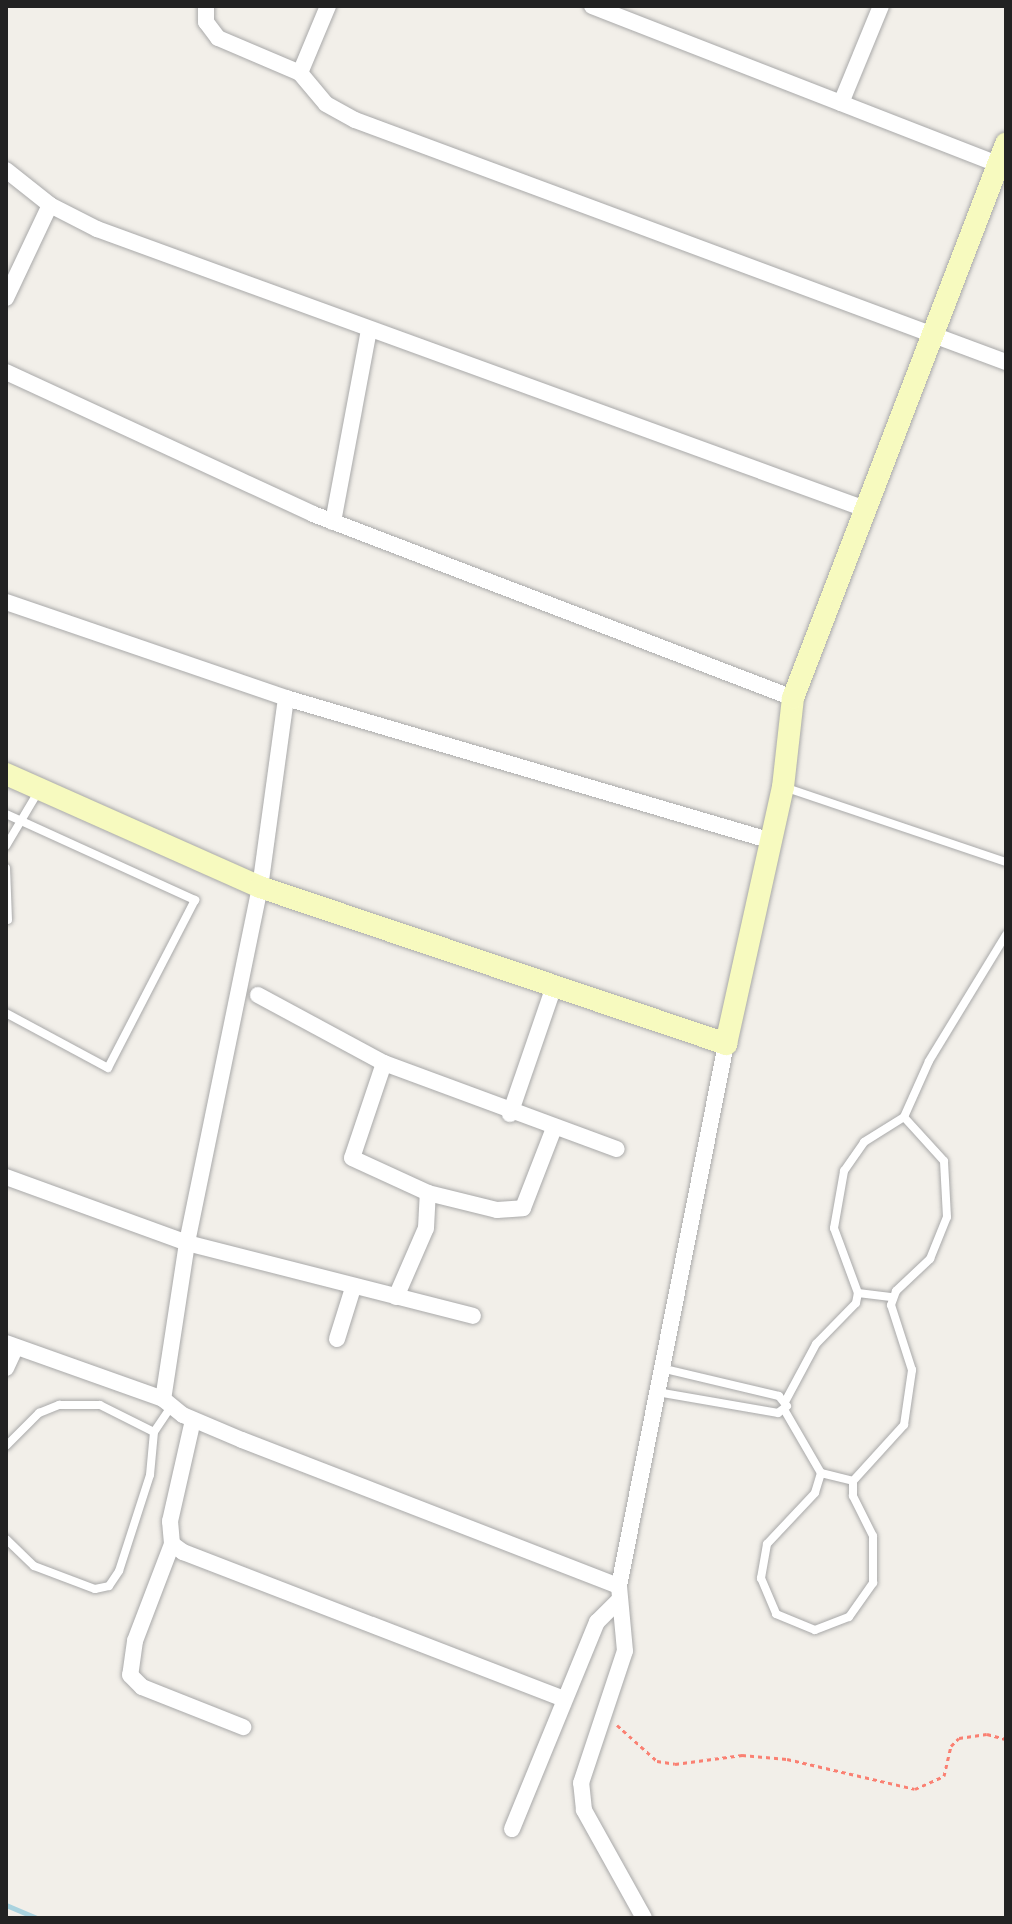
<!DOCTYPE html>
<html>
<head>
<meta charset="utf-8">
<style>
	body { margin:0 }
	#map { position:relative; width:1012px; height:1924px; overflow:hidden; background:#f2efe9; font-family:"Sofia Sans Condensed",sans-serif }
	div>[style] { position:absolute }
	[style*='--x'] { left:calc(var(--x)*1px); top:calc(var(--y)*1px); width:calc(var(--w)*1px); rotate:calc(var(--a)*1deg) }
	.stream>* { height:5px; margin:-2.5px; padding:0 2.5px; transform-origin:2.5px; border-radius:2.5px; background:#aad3df }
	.path>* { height:3px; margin-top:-1.5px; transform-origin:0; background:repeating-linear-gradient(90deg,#fa8072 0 4px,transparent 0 8px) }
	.roads { filter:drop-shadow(0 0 2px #a9a9a9) drop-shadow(0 0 2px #a9a9a9) }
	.lane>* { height:8px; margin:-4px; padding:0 4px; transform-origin:4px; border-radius:4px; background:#fff }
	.street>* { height:16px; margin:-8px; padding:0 8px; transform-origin:8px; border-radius:8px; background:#fff }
	.secondary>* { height:22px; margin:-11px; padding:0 11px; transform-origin:11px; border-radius:11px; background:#f7fabf }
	span { translate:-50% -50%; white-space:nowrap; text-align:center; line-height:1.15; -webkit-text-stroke:7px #fff; paint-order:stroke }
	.frame { position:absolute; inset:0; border:8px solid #222; pointer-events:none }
</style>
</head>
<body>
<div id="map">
	<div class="stream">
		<div style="--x:6;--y:1905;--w:34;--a:23"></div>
	</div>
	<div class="path">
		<div style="--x:617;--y:1725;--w:54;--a:42"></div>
		<div style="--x:657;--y:1761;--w:18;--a:9"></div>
		<div style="--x:675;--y:1764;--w:68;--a:-7.7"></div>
		<div style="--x:742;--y:1755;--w:45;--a:5.1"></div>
		<div style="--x:787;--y:1759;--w:131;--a:13.2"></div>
		<div style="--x:915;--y:1789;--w:32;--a:-24"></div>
		<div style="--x:944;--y:1776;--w:31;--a:-77"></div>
		<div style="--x:951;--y:1746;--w:11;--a:-45"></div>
		<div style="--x:959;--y:1738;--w:28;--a:-8"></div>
		<div style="--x:987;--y:1734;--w:20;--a:15"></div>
	</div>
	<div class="roads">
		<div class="lane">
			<div style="--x:784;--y:787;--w:234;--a:18.7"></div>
			<div style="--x:6;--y:814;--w:208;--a:24.5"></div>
			<div style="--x:195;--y:900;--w:189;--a:117.4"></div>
			<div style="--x:108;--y:1068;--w:116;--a:-151.7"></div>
			<div style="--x:6;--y:846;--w:63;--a:-59.3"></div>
			<div style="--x:6;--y:868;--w:52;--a:87.8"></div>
			<div style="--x:858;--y:1293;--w:35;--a:7"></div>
			<div style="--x:657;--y:1392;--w:123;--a:9.8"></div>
			<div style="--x:778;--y:1413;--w:11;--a:-38"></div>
			<div style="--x:787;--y:1406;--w:13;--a:-129"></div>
			<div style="--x:779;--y:1396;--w:121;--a:-166.7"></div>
			<div style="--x:786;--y:1400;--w:64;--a:-61.8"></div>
			<div style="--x:816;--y:1344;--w:57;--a:-45.7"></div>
			<div style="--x:856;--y:1303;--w:10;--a:-79"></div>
			<div style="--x:858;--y:1293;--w:69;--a:-110.3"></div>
			<div style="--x:834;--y:1228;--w:58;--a:-80"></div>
			<div style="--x:844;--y:1171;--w:35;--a:-55"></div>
			<div style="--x:864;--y:1142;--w:47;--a:-32"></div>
			<div style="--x:904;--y:1117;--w:61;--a:-65.9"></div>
			<div style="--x:929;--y:1061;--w:148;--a:-58.6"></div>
			<div style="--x:785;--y:1411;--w:72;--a:59.9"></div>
			<div style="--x:821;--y:1473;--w:21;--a:107"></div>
			<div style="--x:815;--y:1493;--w:70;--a:133.3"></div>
			<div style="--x:767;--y:1544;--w:35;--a:100"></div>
			<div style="--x:761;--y:1578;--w:39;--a:67"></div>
			<div style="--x:776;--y:1614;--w:42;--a:22.3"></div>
			<div style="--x:815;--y:1630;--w:36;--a:-21"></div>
			<div style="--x:849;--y:1617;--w:42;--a:-54.8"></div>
			<div style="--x:873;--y:1583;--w:47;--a:-90"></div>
			<div style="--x:873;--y:1536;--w:45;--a:-116.6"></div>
			<div style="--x:853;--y:1496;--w:15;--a:-90"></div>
			<div style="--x:853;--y:1481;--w:76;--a:-47.7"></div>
			<div style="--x:904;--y:1425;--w:56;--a:-81.7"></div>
			<div style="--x:912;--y:1370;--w:68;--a:-107.9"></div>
			<div style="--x:891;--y:1305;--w:15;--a:-70"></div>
			<div style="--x:896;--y:1291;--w:47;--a:-43.3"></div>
			<div style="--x:930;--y:1259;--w:45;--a:-68"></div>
			<div style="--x:947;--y:1217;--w:56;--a:-93.1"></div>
			<div style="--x:944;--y:1161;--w:59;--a:-132.3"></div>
			<div style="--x:6;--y:1446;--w:47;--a:-45"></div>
			<div style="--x:39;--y:1413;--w:22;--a:-22"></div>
			<div style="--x:59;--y:1405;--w:41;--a:0"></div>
			<div style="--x:100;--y:1405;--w:60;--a:26.6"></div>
			<div style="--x:821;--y:1473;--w:33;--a:14"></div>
			<div style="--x:6;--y:1539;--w:39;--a:44"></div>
			<div style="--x:34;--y:1566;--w:65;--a:20.7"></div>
			<div style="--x:95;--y:1589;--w:14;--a:-12"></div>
			<div style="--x:109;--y:1586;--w:18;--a:-56"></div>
			<div style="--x:119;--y:1571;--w:101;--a:-72.1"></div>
			<div style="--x:150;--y:1475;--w:43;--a:-84.7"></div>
			<div style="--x:154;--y:1432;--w:30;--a:-56"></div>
		</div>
		<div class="street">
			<div style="--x:206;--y:6;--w:16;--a:90"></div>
			<div style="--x:206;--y:22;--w:20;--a:53"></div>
			<div style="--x:218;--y:38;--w:89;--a:23.1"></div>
			<div style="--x:300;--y:73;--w:40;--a:50"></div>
			<div style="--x:326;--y:104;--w:33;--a:29"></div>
			<div style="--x:355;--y:120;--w:695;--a:20.39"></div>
			<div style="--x:592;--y:6;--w:444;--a:21.3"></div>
			<div style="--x:300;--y:73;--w:73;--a:-67.3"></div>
			<div style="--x:841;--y:103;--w:105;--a:-67.6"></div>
			<div style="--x:6;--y:170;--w:56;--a:38.5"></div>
			<div style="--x:50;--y:205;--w:53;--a:27.1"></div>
			<div style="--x:97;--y:229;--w:817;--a:20.03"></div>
			<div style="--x:6;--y:298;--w:103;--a:-64.7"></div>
			<div style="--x:6;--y:372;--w:338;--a:24.8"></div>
			<div style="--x:313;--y:514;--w:514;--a:20.97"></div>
			<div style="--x:333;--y:522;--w:196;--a:-79.4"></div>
			<div style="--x:6;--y:602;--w:296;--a:18.9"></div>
			<div style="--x:286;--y:698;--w:507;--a:16.4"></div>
			<div style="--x:286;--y:698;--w:191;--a:97.8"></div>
			<div style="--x:260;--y:887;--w:363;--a:101.6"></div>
			<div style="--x:187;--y:1243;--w:158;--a:98.7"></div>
			<div style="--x:163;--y:1399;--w:26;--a:39"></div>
			<div style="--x:183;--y:1415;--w:64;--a:23"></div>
			<div style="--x:242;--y:1440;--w:404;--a:21.2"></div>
			<div style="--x:258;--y:995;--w:143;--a:28.4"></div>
			<div style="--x:384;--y:1063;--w:248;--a:20.3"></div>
			<div style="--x:384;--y:1063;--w:100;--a:108.6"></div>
			<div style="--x:352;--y:1158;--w:84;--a:24.7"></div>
			<div style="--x:428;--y:1193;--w:71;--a:13.8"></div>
			<div style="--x:497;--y:1210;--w:26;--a:-4"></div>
			<div style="--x:523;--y:1208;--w:86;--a:-68.8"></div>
			<div style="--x:510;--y:1114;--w:132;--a:-71"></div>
			<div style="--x:6;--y:1177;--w:193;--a:20"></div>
			<div style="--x:187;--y:1243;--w:295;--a:14.3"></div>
			<div style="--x:396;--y:1297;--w:75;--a:-66.5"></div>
			<div style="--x:426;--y:1228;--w:35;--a:-87"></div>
			<div style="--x:337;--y:1339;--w:53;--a:-72.6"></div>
			<div style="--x:6;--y:1343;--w:167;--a:19.6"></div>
			<div style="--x:6;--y:1368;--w:23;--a:-65"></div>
			<div style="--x:193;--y:1420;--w:104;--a:102.8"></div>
			<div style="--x:170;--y:1521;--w:23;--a:85"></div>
			<div style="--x:172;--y:1544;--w:14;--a:36"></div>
			<div style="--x:183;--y:1552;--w:407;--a:21.1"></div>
			<div style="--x:172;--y:1544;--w:104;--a:110.9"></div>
			<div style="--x:135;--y:1641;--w:34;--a:98"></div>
			<div style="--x:130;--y:1675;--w:17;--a:45"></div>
			<div style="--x:142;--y:1687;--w:109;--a:21.6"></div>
			<div style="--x:512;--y:1829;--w:224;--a:-67.7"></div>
			<div style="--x:597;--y:1622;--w:31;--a:-45"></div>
			<div style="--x:644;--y:1918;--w:124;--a:-119.1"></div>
			<div style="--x:584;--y:1810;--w:27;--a:-96"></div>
			<div style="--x:581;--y:1783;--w:139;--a:-71.6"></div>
			<div style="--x:625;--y:1651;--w:65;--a:-95.3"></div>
			<div style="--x:619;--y:1586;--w:552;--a:-78.83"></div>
		</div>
		<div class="secondary">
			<div style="--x:6;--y:774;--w:278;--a:24"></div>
			<div style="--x:260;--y:887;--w:492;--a:18.6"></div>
			<div style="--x:726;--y:1044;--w:263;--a:-77.5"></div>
			<div style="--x:783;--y:787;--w:90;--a:-83.6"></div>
			<div style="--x:793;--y:698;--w:594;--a:-68.97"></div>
		</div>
	</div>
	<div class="frame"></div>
</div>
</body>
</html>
